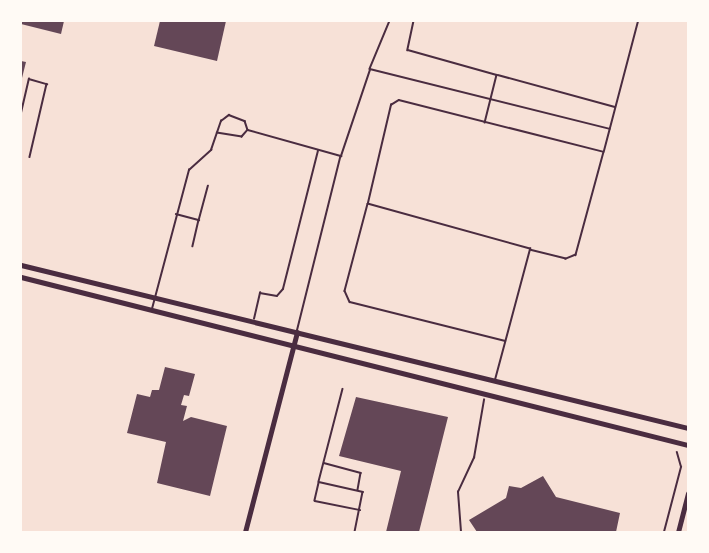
<!DOCTYPE html>
<html>
<head>
<meta charset="utf-8">
<style>
	body { margin:0 }
	#map { position:relative; width:709px; height:553px; overflow:hidden; background:#f7e1d7; font-family:Mulish,sans-serif }
	div>[style] { position:absolute }
	[style*='--x'] { left:calc(var(--x)*1px); top:calc(var(--y)*1px); width:calc(var(--w)*1px); rotate:calc(var(--a)*1deg) }
	.building>* { inset:0; background:#644757 }
	.path>* { height:1.5px; margin:-0.75px; padding:0 0.75px; transform-origin:0.75px; border-radius:0.75px; background:#4a2c40 }
	.service>* { height:1.5px; margin:-0.75px; padding:0 0.75px; transform-origin:0.75px; border-radius:0.75px; background:#4a2c40 }
	.tertiary>* { height:4.5px; margin:-2.25px; padding:0 2.25px; transform-origin:2.25px; border-radius:2.25px; background:#4a2c40 }
	.secondary>* { height:5px; margin:-2.5px; padding:0 2.5px; transform-origin:2.5px; border-radius:2.5px; background:#4a2c40 }
	span { translate:-50% -50%; white-space:nowrap; text-align:center; line-height:1.15; -webkit-text-stroke:6px #fffaf5; paint-order:stroke }
	.frame { position:absolute; inset:0; border:22px solid #fffaf5; pointer-events:none }
</style>
</head>
<body>
<div id="map">
	<div class="building">
		<div style="clip-path:polygon(21px 21px,64px 21px,61px 34px,21px 24px)"></div>
		<div style="clip-path:polygon(160px 21px,226px 21px,217px 61px,154px 46px)"></div>
		<div style="clip-path:polygon(21px 61px,26px 62px,22px 78px,21px 78px)"></div>
		<div style="clip-path:polygon(165px 367px,195px 374px,189px 396px,184px 395px,181px 405px,187px 406px,183px 421px,191px 417px,227px 426px,210px 496px,157px 483px,166px 442px,127px 433px,137px 394px,150px 397px,152px 390px,159px 390px)"></div>
		<div style="clip-path:polygon(356px 397px,448px 417px,419px 532px,386px 532px,401px 471px,339px 456px)"></div>
		<div style="clip-path:polygon(543px 476px,556px 497px,620px 513px,616px 532px,477px 532px,469px 520px,506px 498px,509px 486px,521px 488px)"></div>
	</div>
	<div class="path">
		<div style="--x:461;--y:532;--w:40;--a:-94.3"></div>
		<div style="--x:458;--y:492;--w:38;--a:-65"></div>
		<div style="--x:474;--y:458;--w:59;--a:-80.2"></div>
		<div style="--x:664;--y:532;--w:67;--a:-75.3"></div>
		<div style="--x:681;--y:467;--w:15;--a:-106"></div>
	</div>
	<div class="service">
		<div style="--x:390;--y:21;--w:52;--a:112.6"></div>
		<div style="--x:370;--y:69;--w:247;--a:14"></div>
		<div style="--x:414;--y:21;--w:30;--a:102"></div>
		<div style="--x:408;--y:50;--w:92;--a:15.7"></div>
		<div style="--x:497;--y:75;--w:49;--a:104"></div>
		<div style="--x:498;--y:75;--w:121;--a:15.3"></div>
		<div style="--x:21;--y:113;--w:35;--a:-77"></div>
		<div style="--x:29;--y:79;--w:19;--a:16"></div>
		<div style="--x:47;--y:84;--w:75;--a:103.1"></div>
		<div style="--x:248;--y:130;--w:97;--a:15.6"></div>
		<div style="--x:341;--y:156;--w:181;--a:104"></div>
		<div style="--x:604;--y:151;--w:134;--a:-75.3"></div>
		<div style="--x:341;--y:156;--w:91;--a:-71.4"></div>
		<div style="--x:368;--y:203;--w:101;--a:-76.8"></div>
		<div style="--x:391;--y:105;--w:9;--a:-32"></div>
		<div style="--x:399;--y:100;--w:211;--a:14.2"></div>
		<div style="--x:604;--y:152;--w:107;--a:105.2"></div>
		<div style="--x:576;--y:255;--w:11;--a:158"></div>
		<div style="--x:566;--y:259;--w:36;--a:-166"></div>
		<div style="--x:176;--y:214;--w:24;--a:15"></div>
		<div style="--x:199;--y:220;--w:27;--a:103"></div>
		<div style="--x:199;--y:219;--w:34;--a:-75"></div>
		<div style="--x:152;--y:309;--w:144;--a:-75.1"></div>
		<div style="--x:189;--y:170;--w:30;--a:-42"></div>
		<div style="--x:211;--y:150;--w:31;--a:-71"></div>
		<div style="--x:221;--y:121;--w:10;--a:-37"></div>
		<div style="--x:229;--y:115;--w:17;--a:21"></div>
		<div style="--x:245;--y:121;--w:9;--a:72"></div>
		<div style="--x:248;--y:130;--w:9;--a:131"></div>
		<div style="--x:242;--y:137;--w:25;--a:-171"></div>
		<div style="--x:254;--y:319;--w:27;--a:-77"></div>
		<div style="--x:260;--y:293;--w:17;--a:10"></div>
		<div style="--x:277;--y:296;--w:9;--a:-49"></div>
		<div style="--x:283;--y:289;--w:142;--a:-75.8"></div>
		<div style="--x:495;--y:380;--w:136;--a:-75"></div>
		<div style="--x:530;--y:249;--w:168;--a:-164.5"></div>
		<div style="--x:368;--y:204;--w:90;--a:104.8"></div>
		<div style="--x:345;--y:291;--w:12;--a:66"></div>
		<div style="--x:350;--y:302;--w:160;--a:14.1"></div>
		<div style="--x:343;--y:389;--w:96;--a:104.5"></div>
		<div style="--x:319;--y:482;--w:45;--a:12.8"></div>
		<div style="--x:363;--y:492;--w:41;--a:101.3"></div>
		<div style="--x:324;--y:463;--w:38;--a:15"></div>
		<div style="--x:361;--y:473;--w:17;--a:100"></div>
		<div style="--x:319;--y:483;--w:18;--a:103"></div>
		<div style="--x:315;--y:501;--w:46;--a:11.3"></div>
	</div>
	<div class="tertiary">
		<div style="--x:245;--y:532;--w:206;--a:-75.4"></div>
	</div>
	<div class="secondary">
		<div style="--x:21;--y:265;--w:687;--a:13.73"></div>
		<div style="--x:21;--y:277;--w:688;--a:14.14"></div>
		<div style="--x:678;--y:532;--w:40;--a:-75.6"></div>
	</div>
	<div class="frame"></div>
</div>
</body>
</html>
